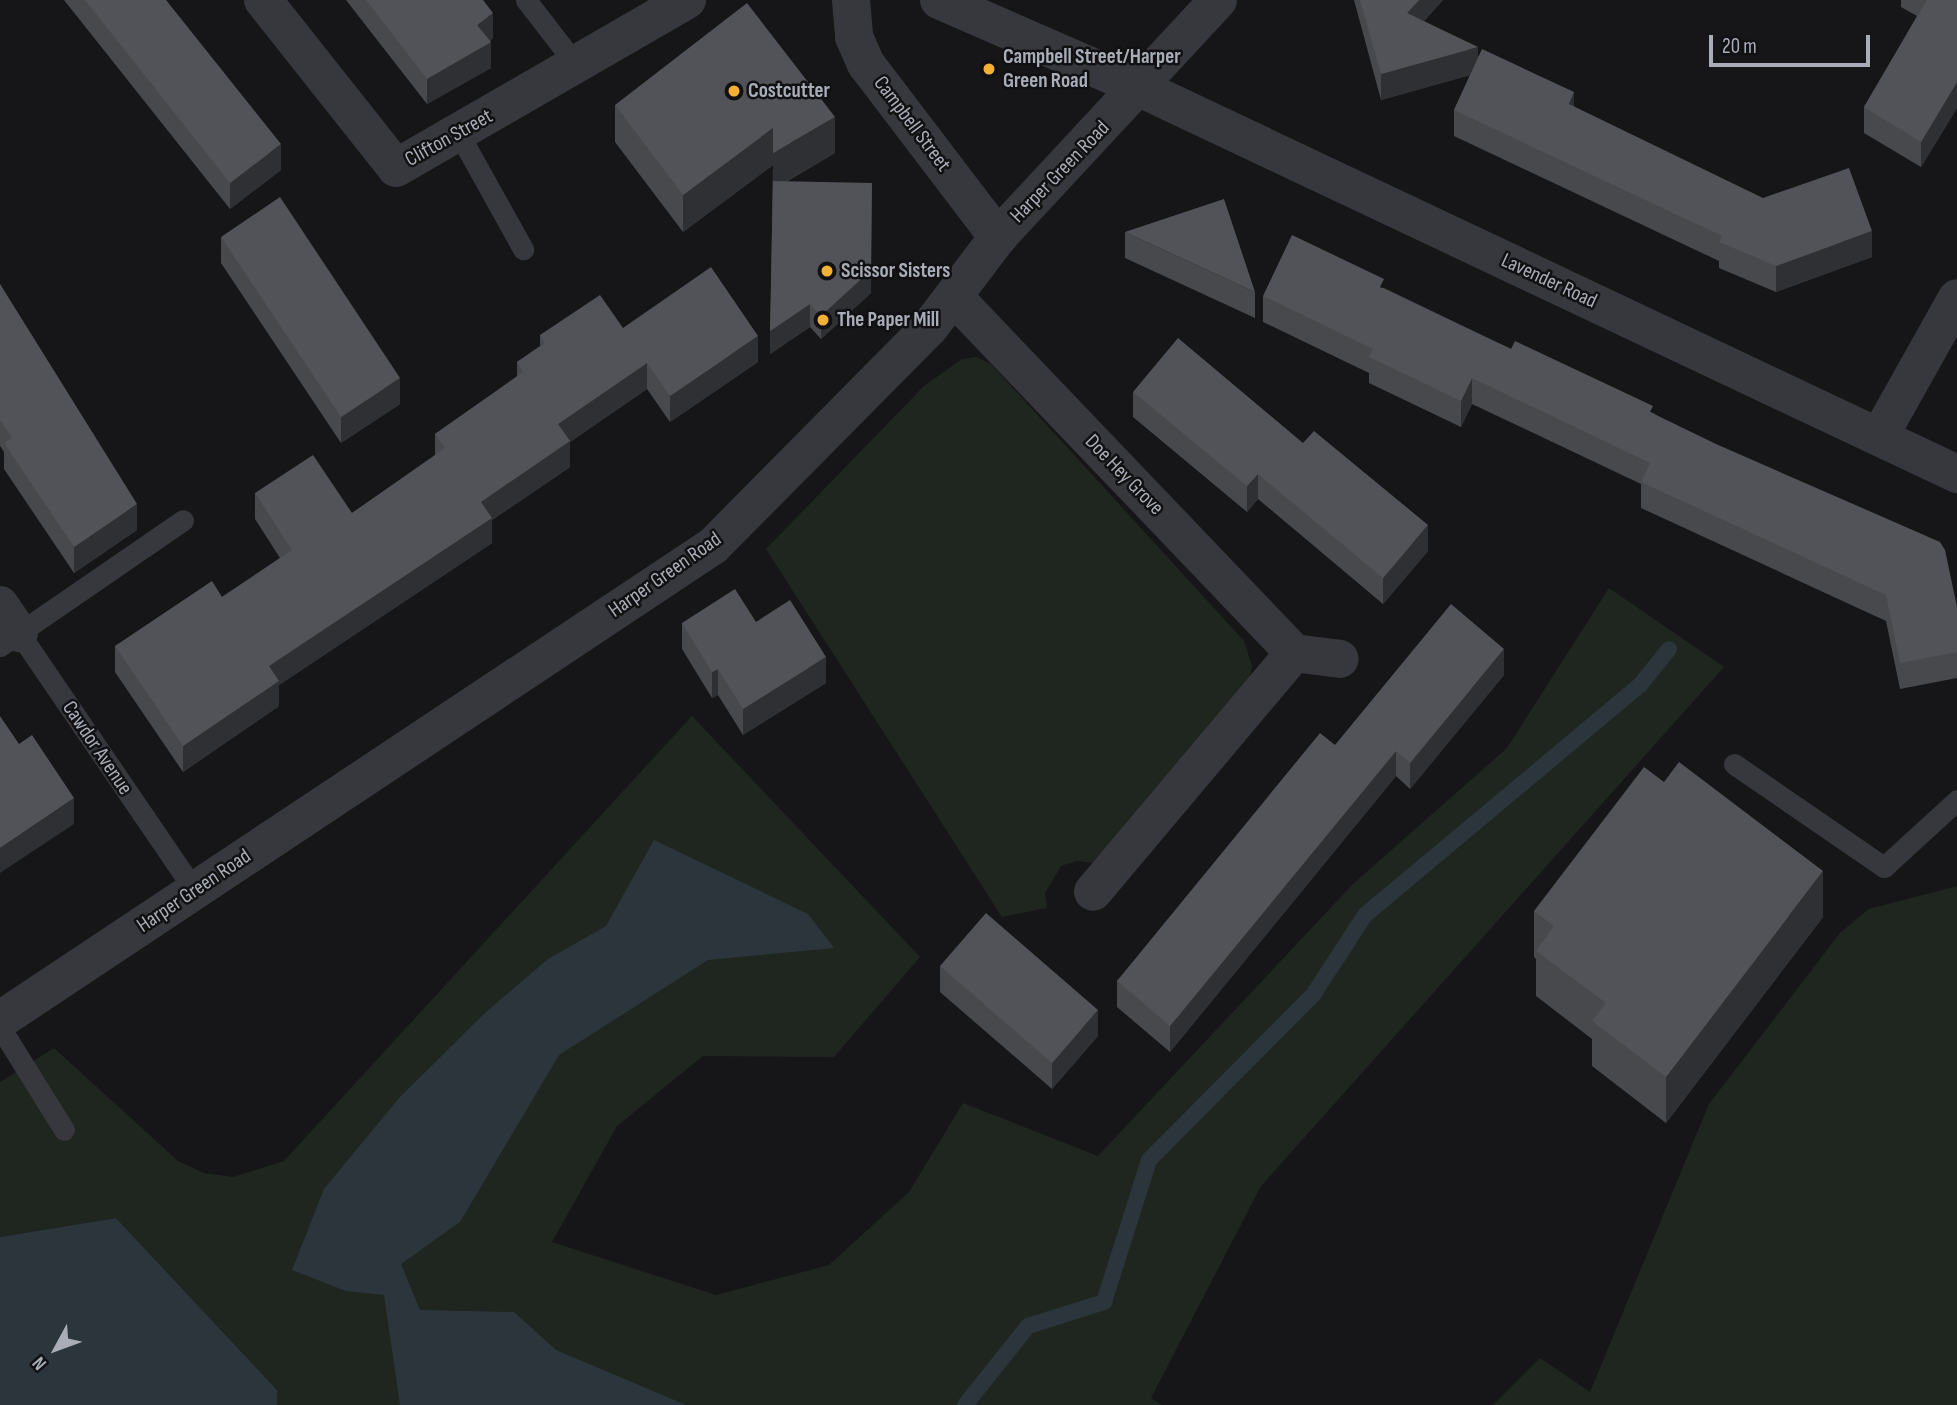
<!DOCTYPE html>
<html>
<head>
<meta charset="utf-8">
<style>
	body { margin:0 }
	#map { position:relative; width:1957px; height:1405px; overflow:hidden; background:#161618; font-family:"Sofia Sans Condensed",sans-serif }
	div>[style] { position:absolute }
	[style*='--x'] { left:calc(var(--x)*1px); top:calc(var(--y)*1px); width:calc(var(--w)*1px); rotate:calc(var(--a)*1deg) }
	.green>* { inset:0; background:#1e261f }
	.water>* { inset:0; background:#2c353c }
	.stream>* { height:16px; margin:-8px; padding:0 8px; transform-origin:8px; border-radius:8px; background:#2c353c }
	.service>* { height:21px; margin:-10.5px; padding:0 10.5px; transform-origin:10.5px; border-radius:10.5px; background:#37383d }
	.minor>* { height:38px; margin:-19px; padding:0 19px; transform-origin:19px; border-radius:19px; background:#37383d }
	.tertiary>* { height:38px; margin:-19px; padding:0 19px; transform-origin:19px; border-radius:19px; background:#37383d }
	.wall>* { inset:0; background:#47494d }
	.shaded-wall>* { inset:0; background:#2f3033 }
	.building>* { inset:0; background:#525359 }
	.dots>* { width:19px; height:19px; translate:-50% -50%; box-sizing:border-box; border:4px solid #111113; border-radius:50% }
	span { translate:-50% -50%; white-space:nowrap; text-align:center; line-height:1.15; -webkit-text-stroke:5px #111113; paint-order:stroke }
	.poi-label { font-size:21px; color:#a8adb8; font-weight:700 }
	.left { translate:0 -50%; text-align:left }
	.street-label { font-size:21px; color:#a8adb8 }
	.north { position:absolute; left:21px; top:1314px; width:70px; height:70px; -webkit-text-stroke:5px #111113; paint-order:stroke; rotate:229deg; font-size:19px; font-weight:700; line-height:28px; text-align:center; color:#a8adb8 }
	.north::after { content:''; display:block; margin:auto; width:24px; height:32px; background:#a8adb8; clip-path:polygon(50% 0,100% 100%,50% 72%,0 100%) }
	.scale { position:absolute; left:1709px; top:35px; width:161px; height:32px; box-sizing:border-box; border:4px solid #a8adb8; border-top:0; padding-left:9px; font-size:21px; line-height:24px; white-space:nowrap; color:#a8adb8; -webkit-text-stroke:5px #111113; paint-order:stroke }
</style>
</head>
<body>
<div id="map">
	<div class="green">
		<div style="clip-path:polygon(976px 357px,991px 364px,1244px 641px,1252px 666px,1250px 677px,1094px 863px,1077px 861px,1061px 866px,1045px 893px,1047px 908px,1002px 917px,766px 549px,924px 386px,962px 359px)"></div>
		<div style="clip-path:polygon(1609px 588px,1724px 667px,1261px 1186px,1151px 1398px,1162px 1405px,277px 1405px,277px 1390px,116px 1218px,0 1237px,0 1082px,54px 1048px,178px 1161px,204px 1173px,233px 1177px,284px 1161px,692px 716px,920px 957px,834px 1057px,703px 1056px,617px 1126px,552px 1242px,716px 1295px,829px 1265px,909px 1192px,963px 1103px,1098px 1156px,1353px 884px,1507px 748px)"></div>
		<div style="clip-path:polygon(1957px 886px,1957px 1405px,1493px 1405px,1540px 1358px,1590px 1392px,1709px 1104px,1840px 933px,1869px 909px)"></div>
	</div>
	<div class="water">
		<div style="clip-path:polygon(654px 840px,808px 914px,834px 948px,708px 960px,559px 1055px,460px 1222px,401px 1264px,420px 1310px,514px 1312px,556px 1350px,686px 1405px,400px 1405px,384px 1295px,346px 1291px,292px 1270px,324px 1189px,399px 1098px,485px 1013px,548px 959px,606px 926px)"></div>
		<div style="clip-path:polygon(116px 1218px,277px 1390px,277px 1405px,0 1405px,0 1237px)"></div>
	</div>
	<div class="stream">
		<div style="--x:965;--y:1405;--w:101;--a:-51.4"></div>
		<div style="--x:1028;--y:1326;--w:80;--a:-17.5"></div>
		<div style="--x:1104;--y:1302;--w:149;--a:-72.4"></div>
		<div style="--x:1149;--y:1160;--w:233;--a:-45.2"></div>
		<div style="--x:1313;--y:995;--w:95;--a:-57"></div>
		<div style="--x:1365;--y:915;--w:359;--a:-39.9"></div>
		<div style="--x:1640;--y:685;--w:46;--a:-51.1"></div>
	</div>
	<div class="service">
		<div style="--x:526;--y:0;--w:83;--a:52.3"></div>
		<div style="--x:459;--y:134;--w:132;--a:60.9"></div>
		<div style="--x:19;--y:633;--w:311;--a:55.7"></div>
		<div style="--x:0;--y:646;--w:222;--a:-34.5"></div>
		<div style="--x:1734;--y:764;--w:182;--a:34.5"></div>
		<div style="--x:1884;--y:867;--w:99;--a:-42.5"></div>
		<div style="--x:0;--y:1027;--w:121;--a:58.1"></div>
	</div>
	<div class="minor">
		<div style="--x:263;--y:0;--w:214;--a:51.6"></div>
		<div style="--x:396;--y:168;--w:336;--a:-30"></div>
		<div style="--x:851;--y:0;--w:37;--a:85"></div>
		<div style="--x:854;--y:37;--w:30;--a:66"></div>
		<div style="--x:866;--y:64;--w:218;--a:52.7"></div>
		<div style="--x:954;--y:297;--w:492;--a:46.3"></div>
		<div style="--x:1294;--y:653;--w:312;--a:130.1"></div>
		<div style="--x:1879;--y:437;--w:159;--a:-60.7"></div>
		<div style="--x:0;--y:605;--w:34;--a:56"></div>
		<div style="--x:1294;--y:653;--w:46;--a:7.4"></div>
		<div style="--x:0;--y:1020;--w:856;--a:-33.62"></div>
		<div style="--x:713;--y:546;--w:307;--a:-45.3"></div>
		<div style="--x:929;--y:328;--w:114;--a:-52.8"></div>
		<div style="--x:998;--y:237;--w:323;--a:-47.1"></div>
	</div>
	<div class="tertiary">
		<div style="--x:939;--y:0;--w:219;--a:23.6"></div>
		<div style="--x:1140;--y:88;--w:904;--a:25.29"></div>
	</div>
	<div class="wall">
		<div style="clip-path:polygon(64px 0,166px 0,281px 170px,230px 209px)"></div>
		<div style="clip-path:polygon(346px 0,483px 0,493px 38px,490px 41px,491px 68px,427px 104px)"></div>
		<div style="clip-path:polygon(1354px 0,1443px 0,1424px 21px,1478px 56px,1574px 107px,1872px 257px,1776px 292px,1719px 268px,1719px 261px,1454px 136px,1454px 110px,1470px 75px,1381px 100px)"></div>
		<div style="clip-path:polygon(1901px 0,1957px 0,1957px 108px,1921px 167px,1864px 133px,1864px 107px,1917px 16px,1901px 7px)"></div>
		<div style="clip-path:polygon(615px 105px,835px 153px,786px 182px,871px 293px,821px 339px,810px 327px,770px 354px,773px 165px,683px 232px,615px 142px)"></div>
		<div style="clip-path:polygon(1125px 232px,1255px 292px,1255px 318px,1125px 258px)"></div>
		<div style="clip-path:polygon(221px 237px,400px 404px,341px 443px,221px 263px)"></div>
		<div style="clip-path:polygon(0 284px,137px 530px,74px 573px,4px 469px,4px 452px,0 446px)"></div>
		<div style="clip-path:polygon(1384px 288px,1511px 349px,1653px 413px,1957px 607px,1957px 678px,1900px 689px,1886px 621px,1641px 508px,1641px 484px,1472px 404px,1461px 427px,1369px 383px,1369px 373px,1263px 322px,1263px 296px)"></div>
		<div style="clip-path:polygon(623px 328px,758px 362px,670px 422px,647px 389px,570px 442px,570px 467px,492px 520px,492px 543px,279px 685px,279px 706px,183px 772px,115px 672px,115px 646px,222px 597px,280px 558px,255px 519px,255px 493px,352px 513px,435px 456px,435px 434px,517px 377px,517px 362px,540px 346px,540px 335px)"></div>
		<div style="clip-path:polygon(1133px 392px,1428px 551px,1383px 604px,1258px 499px,1247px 512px,1133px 417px)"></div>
		<div style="clip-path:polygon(756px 622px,826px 683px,743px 735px,718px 695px,712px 698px,682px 649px,682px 623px)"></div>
		<div style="clip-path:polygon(1504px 675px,1410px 789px,1396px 776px,1170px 1052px,1117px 1007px,1117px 981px,1335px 745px)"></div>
		<div style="clip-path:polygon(1534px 911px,1823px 917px,1666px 1123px,1592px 1066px,1592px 1039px,1536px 996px,1536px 959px,1534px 957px)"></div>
		<div style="clip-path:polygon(940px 966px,1098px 1036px,1052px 1089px,940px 992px)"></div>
	</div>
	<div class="shaded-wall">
		<div style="clip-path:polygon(1419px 0,1443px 0,1407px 39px,1407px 13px)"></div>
		<div style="clip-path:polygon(493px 13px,493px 38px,478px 50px,491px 42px,491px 68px,427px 104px,427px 79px,477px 25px)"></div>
		<div style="clip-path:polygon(1478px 47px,1478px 73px,1381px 100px,1381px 74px)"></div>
		<div style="clip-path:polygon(1957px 82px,1957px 108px,1921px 167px,1921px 142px)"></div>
		<div style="clip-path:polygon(1574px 92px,1574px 117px,1569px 104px)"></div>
		<div style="clip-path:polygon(835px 117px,835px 153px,773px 189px,773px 153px)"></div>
		<div style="clip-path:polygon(773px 128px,773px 165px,683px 232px,683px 195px)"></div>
		<div style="clip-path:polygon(281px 144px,281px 170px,230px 209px,230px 183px)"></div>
		<div style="clip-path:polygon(872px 183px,871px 293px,821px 339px,821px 316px)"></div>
		<div style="clip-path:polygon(1872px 231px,1872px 257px,1776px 292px,1776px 266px)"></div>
		<div style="clip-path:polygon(810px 304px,810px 327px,770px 354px,770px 331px)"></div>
		<div style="clip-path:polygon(758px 336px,758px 362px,670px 422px,670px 396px)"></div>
		<div style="clip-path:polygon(647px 363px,647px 389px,570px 442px,570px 467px,492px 520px,492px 543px,279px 685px,279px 706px,183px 772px,183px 746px,269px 666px,481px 502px,558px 424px)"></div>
		<div style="clip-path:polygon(400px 378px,400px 404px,341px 443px,341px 417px)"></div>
		<div style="clip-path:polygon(1472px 378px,1472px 404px,1461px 427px,1461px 401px)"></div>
		<div style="clip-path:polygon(1258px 474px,1258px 499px,1247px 512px,1247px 486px)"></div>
		<div style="clip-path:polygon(137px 504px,137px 530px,74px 573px,74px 547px)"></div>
		<div style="clip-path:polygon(1428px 525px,1428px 551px,1383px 604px,1383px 578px)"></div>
		<div style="clip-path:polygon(1504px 649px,1504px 675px,1410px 789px,1410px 763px)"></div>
		<div style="clip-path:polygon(826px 657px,826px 683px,743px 735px,743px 709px)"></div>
		<div style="clip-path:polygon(718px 669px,718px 695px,712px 698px,712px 672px)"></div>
		<div style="clip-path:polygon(1396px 751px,1396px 776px,1170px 1052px,1170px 1026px)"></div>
		<div style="clip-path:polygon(74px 798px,74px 824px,0 873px,0 848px)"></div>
		<div style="clip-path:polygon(1823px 871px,1823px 917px,1666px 1123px,1666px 1077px)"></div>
		<div style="clip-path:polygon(1098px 1010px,1098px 1036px,1052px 1089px,1052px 1063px)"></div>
	</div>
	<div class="building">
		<div style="clip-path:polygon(85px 0,166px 0,281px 144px,230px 183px)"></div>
		<div style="clip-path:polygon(366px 0,483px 0,493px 13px,477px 25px,491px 42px,427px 79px)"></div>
		<div style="clip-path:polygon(1360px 0,1419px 0,1407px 13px,1478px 47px,1381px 74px)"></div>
		<div style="clip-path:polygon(1927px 0,1957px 0,1957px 82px,1921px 142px,1864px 107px)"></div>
		<div style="clip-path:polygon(747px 3px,835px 117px,773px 153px,773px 128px,683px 195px,615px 105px)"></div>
		<div style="clip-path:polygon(1482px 49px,1574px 92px,1569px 104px,1763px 198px,1849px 168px,1872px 231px,1776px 266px,1719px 242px,1722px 236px,1454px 110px)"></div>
		<div style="clip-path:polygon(773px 181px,872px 183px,871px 270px,821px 316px,810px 304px,770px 331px)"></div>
		<div style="clip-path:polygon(280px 197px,400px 378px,341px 417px,221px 237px)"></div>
		<div style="clip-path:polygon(1224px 199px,1255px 292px,1125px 232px)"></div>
		<div style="clip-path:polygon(1292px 235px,1384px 279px,1380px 287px,1445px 318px,1511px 349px,1515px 341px,1653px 406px,1650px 412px,1716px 444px,1940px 542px,1945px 550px,1957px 607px,1957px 652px,1900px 663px,1886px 595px,1641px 482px,1650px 463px,1472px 378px,1461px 401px,1369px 357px,1373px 349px,1263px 296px)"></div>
		<div style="clip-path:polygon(711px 267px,758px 336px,670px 396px,647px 363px,558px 424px,570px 441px,481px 502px,492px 518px,269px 666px,279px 681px,183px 746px,115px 646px,212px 581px,222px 597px,292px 550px,255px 493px,313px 455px,352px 513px,445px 448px,435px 434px,523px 372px,517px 362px,545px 343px,540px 335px,600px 295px,623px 328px)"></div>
		<div style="clip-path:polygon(0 284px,137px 504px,74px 547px,4px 443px,12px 438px,0 420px)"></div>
		<div style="clip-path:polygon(1178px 338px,1303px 443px,1314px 431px,1428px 525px,1383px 578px,1258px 474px,1247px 486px,1133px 392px)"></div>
		<div style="clip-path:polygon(735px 589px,756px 622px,790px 600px,826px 657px,743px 709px,718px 669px,712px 672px,682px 623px)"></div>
		<div style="clip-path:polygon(1451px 604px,1504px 649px,1410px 763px,1396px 751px,1170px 1026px,1117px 981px,1320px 733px,1335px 745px)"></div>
		<div style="clip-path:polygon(0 716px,19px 744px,32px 735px,74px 798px,0 848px)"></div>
		<div style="clip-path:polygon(1679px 762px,1823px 871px,1666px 1077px,1592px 1021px,1606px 1003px,1536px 951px,1554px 926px,1534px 911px,1644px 767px,1664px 782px)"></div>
		<div style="clip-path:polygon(986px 913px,1098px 1010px,1052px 1063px,940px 966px)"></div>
	</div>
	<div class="dots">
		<div style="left:989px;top:69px;background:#f2b134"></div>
		<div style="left:734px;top:91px;background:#f2b134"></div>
		<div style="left:827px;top:271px;background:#f2b134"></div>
		<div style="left:823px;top:320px;background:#f2b134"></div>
	</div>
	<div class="poi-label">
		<span class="left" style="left:1003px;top:69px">Campbell Street/Harper<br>Green Road</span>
		<span class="left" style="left:748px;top:91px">Costcutter</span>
		<span class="left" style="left:841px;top:271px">Scissor Sisters</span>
		<span class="left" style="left:837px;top:320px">The Paper Mill</span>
	</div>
	<div class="street-label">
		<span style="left:912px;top:124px;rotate:53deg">Campbell Street</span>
		<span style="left:449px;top:138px;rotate:-29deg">Clifton Street</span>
		<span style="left:1060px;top:172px;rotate:-46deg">Harper Green Road</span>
		<span style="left:1549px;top:281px;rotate:25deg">Lavender Road</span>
		<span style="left:1124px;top:475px;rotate:46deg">Doe Hey Grove</span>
		<span style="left:665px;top:575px;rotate:-35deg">Harper Green Road</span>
		<span style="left:97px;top:748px;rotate:56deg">Cawdor Avenue</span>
		<span style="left:194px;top:891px;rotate:-34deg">Harper Green Road</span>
	</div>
	<div class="north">N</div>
	<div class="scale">20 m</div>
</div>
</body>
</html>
